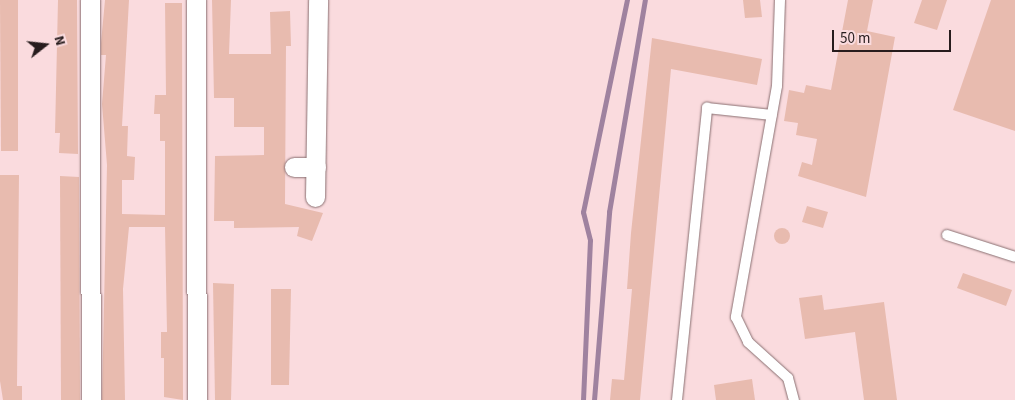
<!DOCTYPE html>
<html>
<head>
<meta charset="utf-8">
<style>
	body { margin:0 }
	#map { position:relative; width:1015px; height:400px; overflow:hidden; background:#fadbde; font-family:"Source Sans 3",sans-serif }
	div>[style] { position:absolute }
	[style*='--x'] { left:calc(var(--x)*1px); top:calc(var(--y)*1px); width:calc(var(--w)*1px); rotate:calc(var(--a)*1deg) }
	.stream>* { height:5px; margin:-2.5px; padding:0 2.5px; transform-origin:2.5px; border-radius:2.5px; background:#9f829f }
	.building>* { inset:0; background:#e8bbaf }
	.round { border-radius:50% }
	.roads { filter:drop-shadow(0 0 1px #8a7072) drop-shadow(0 0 1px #8a7072) }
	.lane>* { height:10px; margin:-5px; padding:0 5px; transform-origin:5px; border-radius:5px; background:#fff }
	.street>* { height:19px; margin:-9.5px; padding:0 9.5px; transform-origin:9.5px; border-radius:9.5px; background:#fff }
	span { translate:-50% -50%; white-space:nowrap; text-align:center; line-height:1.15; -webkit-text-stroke:4.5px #fadbde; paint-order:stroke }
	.north { position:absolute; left:20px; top:20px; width:50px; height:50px; -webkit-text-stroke:4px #fadbde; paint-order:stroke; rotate:74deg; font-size:14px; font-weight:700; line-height:20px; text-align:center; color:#271c1d }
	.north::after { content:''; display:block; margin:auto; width:18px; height:22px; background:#271c1d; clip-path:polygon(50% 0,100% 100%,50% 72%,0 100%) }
	.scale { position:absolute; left:832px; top:30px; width:119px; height:22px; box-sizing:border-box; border:2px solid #271c1d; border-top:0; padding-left:6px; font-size:15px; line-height:18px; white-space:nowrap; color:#271c1d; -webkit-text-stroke:4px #fadbde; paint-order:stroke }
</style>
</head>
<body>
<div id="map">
	<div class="stream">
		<div style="--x:583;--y:400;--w:160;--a:-87.5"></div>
		<div style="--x:590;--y:240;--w:29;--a:-104"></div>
		<div style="--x:583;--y:212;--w:217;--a:-78.3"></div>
		<div style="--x:594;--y:400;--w:189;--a:-85.4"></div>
		<div style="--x:609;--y:212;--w:215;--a:-80.4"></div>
	</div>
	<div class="building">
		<div style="clip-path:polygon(0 0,18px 0,18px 151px,1px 151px)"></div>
		<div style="clip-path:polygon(58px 0,77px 0,78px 154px,59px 153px,60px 133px,55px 133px)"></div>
		<div style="clip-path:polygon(105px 0,129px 0,122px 126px,128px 126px,127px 156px,135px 157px,134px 180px,122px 180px,122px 214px,165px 215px,165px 141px,160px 141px,160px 114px,154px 114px,155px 95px,166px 95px,165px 3px,182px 3px,183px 400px,164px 397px,164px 358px,161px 358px,161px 332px,167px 332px,165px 227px,129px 227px,123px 289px,125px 400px,102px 400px,107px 165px,102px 104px,106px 55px,101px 55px,101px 43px)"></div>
		<div style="clip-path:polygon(212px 0,231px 0,229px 54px,271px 54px,270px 12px,290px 11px,291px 46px,286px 46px,285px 204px,323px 213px,312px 241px,297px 236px,299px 227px,234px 228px,234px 221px,214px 221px,215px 156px,264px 155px,264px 127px,234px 127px,234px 98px,214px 98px)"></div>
		<div style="clip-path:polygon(743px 0,760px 0,762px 17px,745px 18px)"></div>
		<div style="clip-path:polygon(848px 0,873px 0,867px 31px,895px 37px,866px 197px,798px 176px,802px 162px,812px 165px,817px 139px,796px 135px,798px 123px,784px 121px,789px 90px,804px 93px,806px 85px,831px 90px)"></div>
		<div style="clip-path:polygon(922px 0,947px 0,937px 30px,914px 23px)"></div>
		<div style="clip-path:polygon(991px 0,1015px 0,1015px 131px,953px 110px)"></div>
		<div style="clip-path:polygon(652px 38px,762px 59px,757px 85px,671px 69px,640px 400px,610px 400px,612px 379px,624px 380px,632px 289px,627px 289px,631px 233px)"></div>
		<div style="clip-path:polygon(0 175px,19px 175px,17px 386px,22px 386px,22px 400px,3px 400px,0 381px)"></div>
		<div style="clip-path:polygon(60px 176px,79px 177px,80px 400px,61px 400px)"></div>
		<div style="clip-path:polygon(807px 206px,828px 212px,823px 228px,802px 222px)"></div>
		<div class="round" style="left:774px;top:228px;width:16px;height:16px"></div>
		<div style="clip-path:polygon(963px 273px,1012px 290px,1006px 306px,957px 288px)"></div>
		<div style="clip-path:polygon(213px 283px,234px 284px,231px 400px,215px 400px)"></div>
		<div style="clip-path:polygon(271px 289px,291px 289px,289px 385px,271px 385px)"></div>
		<div style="clip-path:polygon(822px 295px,824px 310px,884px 302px,897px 400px,864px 400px,855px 332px,805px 339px,799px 298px)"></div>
		<div style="clip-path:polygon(752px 379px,755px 400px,716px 400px,714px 385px)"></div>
	</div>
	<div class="roads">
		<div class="lane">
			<div style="--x:780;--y:0;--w:86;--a:92"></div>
			<div style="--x:777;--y:86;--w:235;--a:100.1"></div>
			<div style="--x:736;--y:317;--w:28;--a:64"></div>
			<div style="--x:748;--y:342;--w:54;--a:42"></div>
			<div style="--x:788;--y:378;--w:23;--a:75"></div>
			<div style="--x:947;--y:235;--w:71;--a:17.9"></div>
			<div style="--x:677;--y:400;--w:294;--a:-84.1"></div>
			<div style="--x:707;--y:108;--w:65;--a:6.1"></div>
		</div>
		<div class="street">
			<div style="--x:90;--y:0;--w:400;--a:89.9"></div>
			<div style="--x:196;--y:0;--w:400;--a:89.9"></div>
			<div style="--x:294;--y:167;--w:22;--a:0"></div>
			<div style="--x:315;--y:197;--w:197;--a:-89.1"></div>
		</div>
	</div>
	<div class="north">N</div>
	<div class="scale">50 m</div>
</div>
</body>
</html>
